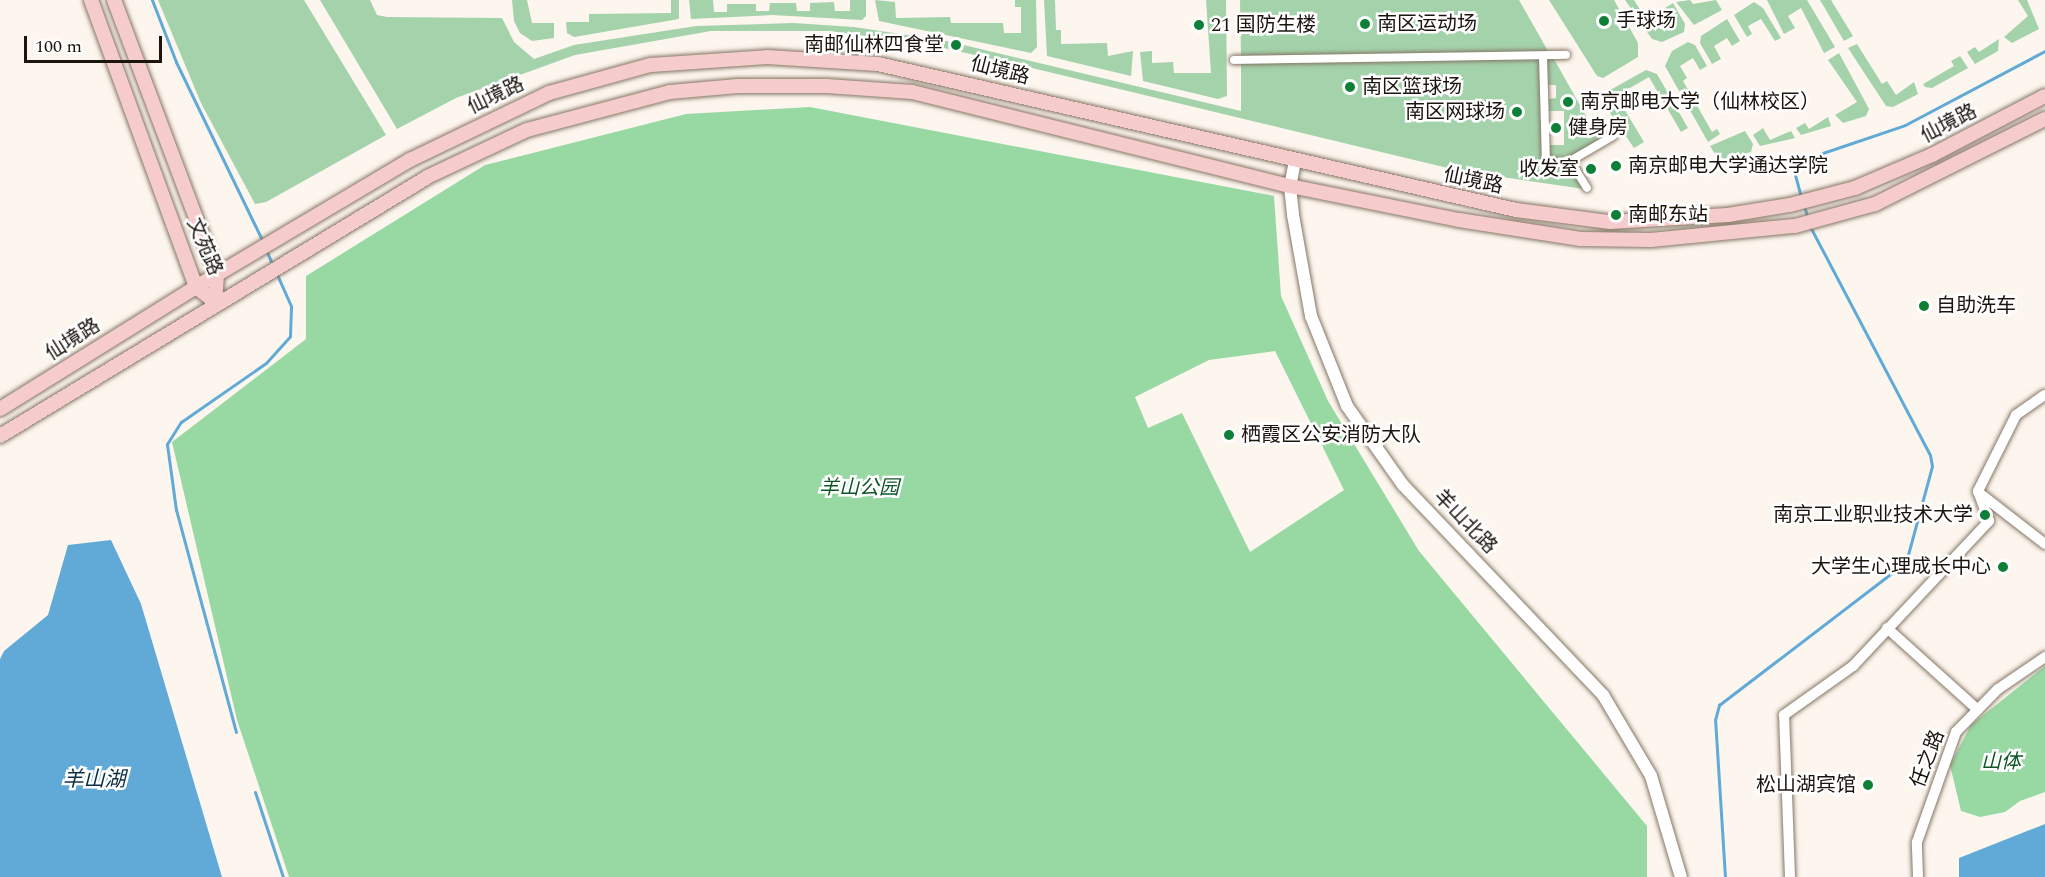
<!DOCTYPE html>
<html>
<head>
<meta charset="utf-8">
<style>
	body { margin:0 }
	#map { position:relative; width:2045px; height:877px; overflow:hidden; background:#fdf6ee; font-family:Spectral,"Noto Sans SC",serif }
	div>[style] { position:absolute }
	[style*='--x'] { left:calc(var(--x)*1px); top:calc(var(--y)*1px); width:calc(var(--w)*1px); rotate:calc(var(--a)*1deg) }
	.green>* { inset:0; background:#a4d2ab }
	.forest>* { inset:0; background:#98d9a3 }
	.water>* { inset:0; background:#61aad8 }
	.stream>* { height:3px; margin:-1.5px; padding:0 1.5px; transform-origin:1.5px; border-radius:1.5px; background:#61aad8 }
	.roads { filter:drop-shadow(0 0 2px #857665) drop-shadow(0 0 2px #857665) }
	.pedestrian>* { height:8px; margin:-4px; padding:0 4px; transform-origin:4px; border-radius:4px; background:#fff }
	.minor>* { height:10px; margin:-5px; padding:0 5px; transform-origin:5px; border-radius:5px; background:#fff }
	.tertiary>* { height:12px; margin:-6px; padding:0 6px; transform-origin:6px; border-radius:6px; background:#fff }
	.secondary>* { height:14px; margin:-7px; padding:0 7px; transform-origin:7px; border-radius:7px; background:#f5cccb }
	.dots>* { width:16px; height:16px; translate:-50% -50%; box-sizing:border-box; border:3px solid #fff; border-radius:50% }
	span { translate:-50% -50%; white-space:nowrap; text-align:center; line-height:1.15; -webkit-text-stroke:5px #fff; paint-order:stroke }
	.poi-label { font-size:20px; color:#1b150e }
	.left { translate:0 -50%; text-align:left }
	.right { translate:-100% -50%; text-align:right }
	.street-label { font-size:20px; color:#1b150e }
	.park-label { font-size:20px; color:#0e5626; font-style:italic }
	.water-label { font-size:21px; color:#0d2e42; font-style:italic }
	.scale { position:absolute; left:24px; top:36px; width:138px; height:27px; box-sizing:border-box; border:3px solid #1b150e; border-top:0; padding-left:8px; font-size:18px; line-height:21px; white-space:nowrap; color:#1b150e; -webkit-text-stroke:4px #fff; paint-order:stroke }
</style>
</head>
<body>
<div id="map">
	<div class="green">
		<div style="clip-path:polygon(158px 0,304px 0,386px 135px,266px 202px,255px 204px,201px 103px)"></div>
		<div style="clip-path:polygon(320px 0,370px 0,377px 15px,387px 17px,502px 18px,514px 42px,534px 59px,574px 45px,696px 26px,793px 23px,854px 27px,947px 41px,1241px 111px,1241px 63px,1540px 59px,1542px 163px,1571px 167px,1584px 189px,1460px 171px,1032px 68px,926px 44px,829px 31px,711px 31px,575px 55px,456px 98px,397px 129px)"></div>
		<div style="clip-path:polygon(512px 0,527px 0,532px 23px,554px 23px,554px 38px,532px 41px,520px 33px,514px 21px)"></div>
		<div style="clip-path:polygon(671px 0,679px 0,679px 19px,574px 37px,567px 33px,566px 22px,589px 22px,589px 14px,671px 13px)"></div>
		<div style="clip-path:polygon(689px 0,713px 0,714px 12px,727px 12px,727px 4px,756px 4px,756px 11px,769px 11px,770px 3px,796px 3px,797px 11px,810px 11px,810px 3px,834px 2px,835px 11px,850px 11px,850px 0,866px 0,866px 16px,862px 20px,772px 15px,691px 19px)"></div>
		<div style="clip-path:polygon(875px 0,895px 2px,896px 18px,950px 17px,951px 23px,1003px 23px,1004px 33px,1021px 33px,1021px 7px,1015px 7px,1015px 0,1036px 0,1037px 47px,1031px 53px,879px 21px)"></div>
		<div style="clip-path:polygon(1044px 0,1055px 0,1056px 30px,1061px 30px,1061px 44px,1107px 43px,1108px 56px,1133px 51px,1131px 76px,1047px 56px)"></div>
		<div style="clip-path:polygon(1206px 0,1226px 0,1227px 96px,1218px 99px,1143px 81px,1140px 52px,1152px 51px,1152px 63px,1173px 62px,1174px 73px,1211px 73px)"></div>
		<div style="clip-path:polygon(1240px 0,1519px 0,1548px 51px,1241px 58px)"></div>
		<div style="clip-path:polygon(1549px 0,1614px 0,1638px 43px,1638px 57px,1603px 78px,1597px 76px)"></div>
		<div style="clip-path:polygon(1625px 0,1634px 0,1644px 16px,1651px 13px,1658px 25px,1671px 18px,1665px 8px,1673px 3px,1685px 24px,1684px 32px,1662px 42px,1652px 39px)"></div>
		<div style="clip-path:polygon(1690px 0,1693px 4px,1716px 0,1722px 10px,1694px 25px,1676px 2px)"></div>
		<div style="clip-path:polygon(1767px 0,1807px 0,1835px 47px,1824px 53px,1801px 8px,1788px 16px,1795px 28px,1784px 34px)"></div>
		<div style="clip-path:polygon(1820px 0,1831px 0,1853px 36px,1844px 41px)"></div>
		<div style="clip-path:polygon(2018px 0,2027px 0,2039px 29px,2012px 43px,2004px 37px,2028px 16px)"></div>
		<div style="clip-path:polygon(1754px 2px,1763px 8px,1781px 38px,1775px 41px,1761px 19px,1748px 26px,1752px 34px,1747px 37px,1734px 15px)"></div>
		<div style="clip-path:polygon(1727px 19px,1740px 41px,1732px 46px,1727px 38px,1714px 46px,1721px 59px,1712px 64px,1700px 43px,1701px 36px)"></div>
		<div style="clip-path:polygon(1999px 39px,1998px 51px,1975px 64px,1967px 52px,1975px 47px,1979px 52px)"></div>
		<div style="clip-path:polygon(1688px 42px,1695px 45px,1707px 66px,1700px 70px,1693px 58px,1680px 66px,1687px 78px,1683px 81px,1712px 132px,1717px 129px,1720px 134px,1708px 142px,1665px 66px,1672px 51px)"></div>
		<div style="clip-path:polygon(1857px 44px,1882px 84px,1887px 81px,1896px 95px,1914px 82px,1918px 94px,1893px 107px,1886px 106px,1848px 48px)"></div>
		<div style="clip-path:polygon(1839px 53px,1869px 109px,1866px 116px,1843px 123px,1835px 115px,1857px 102px,1828px 60px)"></div>
		<div style="clip-path:polygon(1960px 56px,1968px 68px,1932px 88px,1925px 87px,1923px 84px,1954px 66px,1951px 61px)"></div>
		<div style="clip-path:polygon(1547px 59px,1554px 59px,1599px 139px,1567px 160px,1549px 160px,1549px 145px,1564px 145px,1564px 111px,1549px 111px,1548px 99px,1556px 98px,1556px 85px,1548px 85px)"></div>
		<div style="clip-path:polygon(1646px 70px,1657px 74px,1688px 128px,1681px 132px,1649px 77px,1604px 103px,1603px 94px)"></div>
		<div style="clip-path:polygon(1626px 95px,1630px 102px,1623px 107px,1644px 142px,1634px 148px,1606px 107px)"></div>
		<div style="clip-path:polygon(1828px 117px,1831px 126px,1801px 135px,1796px 128px,1805px 123px,1809px 129px)"></div>
		<div style="clip-path:polygon(1763px 128px,1770px 140px,1791px 131px,1795px 138px,1760px 146px,1753px 135px)"></div>
		<div style="clip-path:polygon(1745px 131px,1753px 144px,1751px 152px,1723px 159px,1715px 154px,1710px 146px)"></div>
	</div>
	<div class="forest">
		<div style="clip-path:polygon(evenodd,810px 107px,1274px 196px,1281px 296px,1328px 401px,1419px 551px,1647px 826px,1647px 877px,289px 877px,237px 720px,172px 442px,306px 339px,306px 276px,485px 165px,686px 114px,810px 107px,1275px 351px,1344px 490px,1250px 552px,1182px 413px,1148px 428px,1135px 397px,1209px 360px,1275px 351px)"></div>
		<div style="clip-path:polygon(2045px 666px,2045px 792px,2020px 801px,2005px 812px,1980px 817px,1961px 811px,1950px 765px,1971px 725px)"></div>
	</div>
	<div class="water">
		<div style="clip-path:polygon(111px 540px,141px 604px,222px 877px,0 877px,0 659px,4px 651px,48px 615px,68px 545px)"></div>
		<div style="clip-path:polygon(2045px 824px,2045px 877px,1959px 877px,1959px 858px)"></div>
	</div>
	<div class="stream">
		<div style="--x:152;--y:0;--w:66;--a:68.8"></div>
		<div style="--x:176;--y:62;--w:202;--a:64.2"></div>
		<div style="--x:1801;--y:197;--w:31;--a:-105"></div>
		<div style="--x:1793;--y:167;--w:6;--a:-59"></div>
		<div style="--x:1796;--y:162;--w:115;--a:-18.7"></div>
		<div style="--x:1905;--y:125;--w:158;--a:-27.9"></div>
		<div style="--x:1804;--y:206;--w:14;--a:73"></div>
		<div style="--x:266;--y:250;--w:17;--a:66"></div>
		<div style="--x:236;--y:732;--w:230;--a:-105.1"></div>
		<div style="--x:176;--y:510;--w:67;--a:-97.8"></div>
		<div style="--x:167;--y:444;--w:26;--a:-58"></div>
		<div style="--x:181;--y:422;--w:103;--a:-34.8"></div>
		<div style="--x:266;--y:363;--w:36;--a:-48"></div>
		<div style="--x:290;--y:336;--w:30;--a:-88"></div>
		<div style="--x:291;--y:306;--w:37;--a:-114"></div>
		<div style="--x:255;--y:792;--w:89;--a:71.8"></div>
		<div style="--x:1725;--y:877;--w:157;--a:-93.6"></div>
		<div style="--x:1715;--y:720;--w:16;--a:-75"></div>
		<div style="--x:1719;--y:705;--w:235;--a:-37.4"></div>
		<div style="--x:1906;--y:562;--w:99;--a:-74.8"></div>
		<div style="--x:1932;--y:466;--w:11;--a:-100"></div>
		<div style="--x:1930;--y:455;--w:259;--a:-117.7"></div>
	</div>
	<div class="roads">
		<div class="pedestrian">
			<div style="--x:1543;--y:56;--w:105;--a:88.4"></div>
			<div style="--x:1546;--y:161;--w:26;--a:7"></div>
			<div style="--x:1572;--y:164;--w:28;--a:58"></div>
			<div style="--x:1234;--y:60;--w:332;--a:-0.9"></div>
			<div style="--x:1572;--y:164;--w:4;--a:-124"></div>
			<div style="--x:1570;--y:161;--w:50;--a:-30.2"></div>
		</div>
		<div class="minor">
			<div style="--x:1978;--y:492;--w:85;--a:37.8"></div>
			<div style="--x:1887;--y:628;--w:122;--a:42"></div>
			<div style="--x:1790;--y:877;--w:162;--a:-92.1"></div>
			<div style="--x:1784;--y:715;--w:85;--a:-35.4"></div>
			<div style="--x:1853;--y:666;--w:199;--a:-46.8"></div>
			<div style="--x:1989;--y:521;--w:32;--a:-110"></div>
			<div style="--x:1978;--y:491;--w:85;--a:-63.4"></div>
			<div style="--x:2016;--y:415;--w:35;--a:-35"></div>
			<div style="--x:1918;--y:877;--w:35;--a:-92"></div>
			<div style="--x:1917;--y:842;--w:117;--a:-70.5"></div>
			<div style="--x:1956;--y:732;--w:60;--a:-45.7"></div>
			<div style="--x:1998;--y:689;--w:57;--a:-34.2"></div>
		</div>
		<div class="tertiary">
			<div style="--x:1295;--y:161;--w:25;--a:101"></div>
			<div style="--x:1290;--y:186;--w:29;--a:84"></div>
			<div style="--x:1293;--y:215;--w:103;--a:79.9"></div>
			<div style="--x:1311;--y:316;--w:97;--a:68.2"></div>
			<div style="--x:1347;--y:406;--w:97;--a:54.7"></div>
			<div style="--x:1403;--y:485;--w:290;--a:46.4"></div>
			<div style="--x:1603;--y:695;--w:94;--a:59.3"></div>
			<div style="--x:1651;--y:776;--w:105;--a:73.5"></div>
		</div>
		<div class="secondary">
			<div style="--x:91;--y:0;--w:306;--a:69.9"></div>
			<div style="--x:196;--y:287;--w:24;--a:38"></div>
			<div style="--x:114;--y:0;--w:293;--a:69.4"></div>
			<div style="--x:217;--y:274;--w:28;--a:94"></div>
			<div style="--x:0;--y:409;--w:231;--a:-31.9"></div>
			<div style="--x:196;--y:287;--w:249;--a:-30.7"></div>
			<div style="--x:410;--y:160;--w:154;--a:-25.7"></div>
			<div style="--x:549;--y:93;--w:106;--a:-15.4"></div>
			<div style="--x:651;--y:65;--w:116;--a:-3.9"></div>
			<div style="--x:767;--y:57;--w:111;--a:3.6"></div>
			<div style="--x:878;--y:64;--w:654;--a:12.89"></div>
			<div style="--x:1516;--y:210;--w:95;--a:7.3"></div>
			<div style="--x:1610;--y:222;--w:118;--a:-3.4"></div>
			<div style="--x:1728;--y:215;--w:63;--a:-9.2"></div>
			<div style="--x:1790;--y:205;--w:67;--a:-14.7"></div>
			<div style="--x:1855;--y:188;--w:84;--a:-23.2"></div>
			<div style="--x:1932;--y:155;--w:127;--a:-27.6"></div>
			<div style="--x:0;--y:436;--w:499;--a:-31.2"></div>
			<div style="--x:427;--y:177;--w:110;--a:-25.2"></div>
			<div style="--x:527;--y:130;--w:148;--a:-14.9"></div>
			<div style="--x:670;--y:92;--w:68;--a:-5"></div>
			<div style="--x:738;--y:86;--w:89;--a:0"></div>
			<div style="--x:827;--y:86;--w:85;--a:4"></div>
			<div style="--x:912;--y:92;--w:390;--a:14"></div>
			<div style="--x:1290;--y:186;--w:172;--a:11.4"></div>
			<div style="--x:1459;--y:220;--w:123;--a:8.9"></div>
			<div style="--x:1581;--y:239;--w:70;--a:0.8"></div>
			<div style="--x:1651;--y:240;--w:145;--a:-5.6"></div>
			<div style="--x:1795;--y:226;--w:83;--a:-15.4"></div>
			<div style="--x:1875;--y:204;--w:190;--a:-26.6"></div>
		</div>
	</div>
	<div class="dots">
		<div style="left:1604px;top:21px;background:#0d7f36"></div>
		<div style="left:1365px;top:24px;background:#0d7f36"></div>
		<div style="left:1199px;top:25px;background:#0d7f36"></div>
		<div style="left:956px;top:45px;background:#0d7f36"></div>
		<div style="left:1350px;top:87px;background:#0d7f36"></div>
		<div style="left:1568px;top:102px;background:#0d7f36"></div>
		<div style="left:1517px;top:112px;background:#0d7f36"></div>
		<div style="left:1556px;top:128px;background:#0d7f36"></div>
		<div style="left:1616px;top:166px;background:#0d7f36"></div>
		<div style="left:1591px;top:169px;background:#0d7f36"></div>
		<div style="left:1616px;top:215px;background:#0d7f36"></div>
		<div style="left:1924px;top:306px;background:#0d7f36"></div>
		<div style="left:1229px;top:435px;background:#0d7f36"></div>
		<div style="left:1985px;top:515px;background:#0d7f36"></div>
		<div style="left:2003px;top:567px;background:#0d7f36"></div>
		<div style="left:1868px;top:785px;background:#0d7f36"></div>
	</div>
	<div class="poi-label">
		<span class="left" style="left:1616px;top:21px">手球场</span>
		<span class="left" style="left:1377px;top:24px">南区运动场</span>
		<span class="left" style="left:1211px;top:25px">21 国防生楼</span>
		<span class="right" style="left:944px;top:45px">南邮仙林四食堂</span>
		<span class="left" style="left:1362px;top:87px">南区篮球场</span>
		<span class="left" style="left:1580px;top:102px">南京邮电大学（仙林校区）</span>
		<span class="right" style="left:1505px;top:112px">南区网球场</span>
		<span class="left" style="left:1568px;top:128px">健身房</span>
		<span class="left" style="left:1628px;top:166px">南京邮电大学通达学院</span>
		<span class="right" style="left:1579px;top:169px">收发室</span>
		<span class="left" style="left:1628px;top:215px">南邮东站</span>
		<span class="left" style="left:1936px;top:306px">自助洗车</span>
		<span class="left" style="left:1241px;top:435px">栖霞区公安消防大队</span>
		<span class="right" style="left:1973px;top:515px">南京工业职业技术大学</span>
		<span class="right" style="left:1991px;top:567px">大学生心理成长中心</span>
		<span class="right" style="left:1856px;top:785px">松山湖宾馆</span>
	</div>
	<div class="street-label">
		<span style="left:1000px;top:71px;rotate:14deg">仙境路</span>
		<span style="left:496px;top:96px;rotate:-25deg">仙境路</span>
		<span style="left:1949px;top:124px;rotate:-27deg">仙境路</span>
		<span style="left:1473px;top:181px;rotate:12deg">仙境路</span>
		<span style="left:204px;top:247px;rotate:67deg">文苑路</span>
		<span style="left:73px;top:340px;rotate:-32deg">仙境路</span>
		<span style="left:1465px;top:522px;rotate:46deg">羊山北路</span>
		<span style="left:1928px;top:759px;rotate:-69deg">任之路</span>
	</div>
	<div class="park-label">
		<span style="left:859px;top:488px">羊山公园</span>
		<span style="left:2001px;top:762px">山体</span>
	</div>
	<div class="water-label">
		<span style="left:94px;top:780px">羊山湖</span>
	</div>
	<div class="scale">100 m</div>
</div>
</body>
</html>
